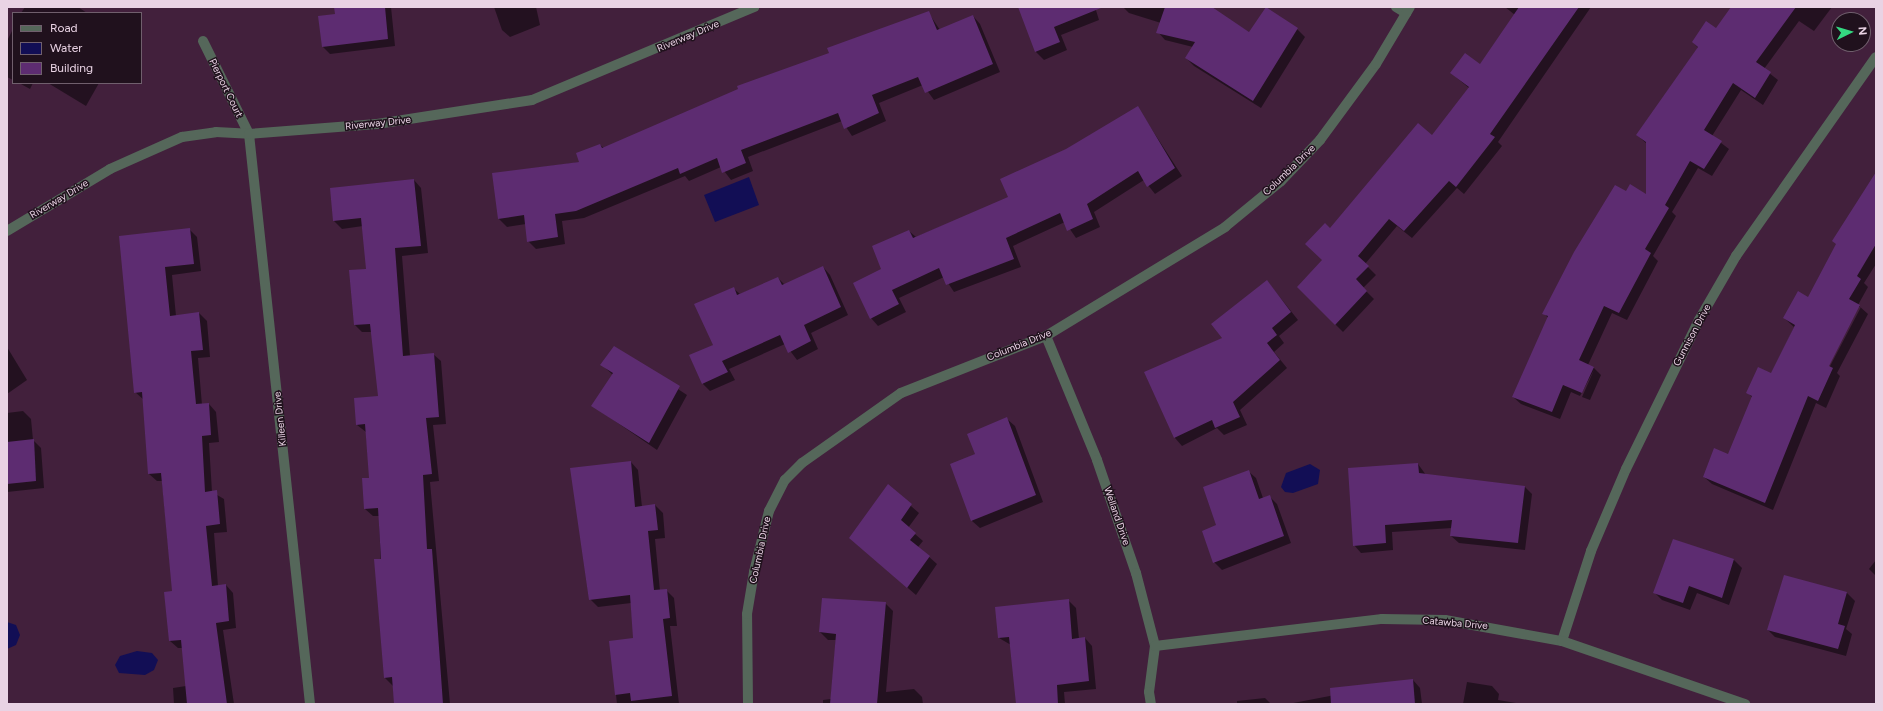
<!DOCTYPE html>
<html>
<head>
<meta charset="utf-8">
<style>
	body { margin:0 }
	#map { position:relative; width:1883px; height:711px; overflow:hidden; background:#42203c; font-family:Figtree,sans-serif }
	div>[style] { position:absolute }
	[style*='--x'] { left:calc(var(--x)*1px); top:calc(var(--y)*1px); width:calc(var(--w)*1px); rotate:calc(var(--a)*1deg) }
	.water>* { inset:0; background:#120e55 }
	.shadow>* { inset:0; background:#0007 }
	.building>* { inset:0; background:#5d2c71 }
	.minor>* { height:10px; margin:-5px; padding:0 5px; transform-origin:5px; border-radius:5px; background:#55675a }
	span { translate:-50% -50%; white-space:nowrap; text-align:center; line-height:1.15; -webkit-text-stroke:3px #20111d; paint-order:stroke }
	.street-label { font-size:10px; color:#e9d3e4 }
	.frame { position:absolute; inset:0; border:8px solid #e9d3e4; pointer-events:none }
	.legend { position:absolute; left:12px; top:12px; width:130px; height:72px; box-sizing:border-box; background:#20111d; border:1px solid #705f6d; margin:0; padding:5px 7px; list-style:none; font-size:12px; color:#e9d3e4 }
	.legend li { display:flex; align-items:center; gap:8px; height:20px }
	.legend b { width:20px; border:1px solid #705f6d }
	.north { position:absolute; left:1831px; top:12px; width:40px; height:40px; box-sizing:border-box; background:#20111d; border:1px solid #705f6d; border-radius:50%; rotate:85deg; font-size:11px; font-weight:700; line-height:16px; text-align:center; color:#e9d3e4 }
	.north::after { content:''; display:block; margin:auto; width:14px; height:18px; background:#34d881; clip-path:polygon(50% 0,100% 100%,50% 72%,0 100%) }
</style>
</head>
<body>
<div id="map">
	<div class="water">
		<div style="clip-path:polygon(749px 177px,759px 205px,715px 222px,704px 195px)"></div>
		<div style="clip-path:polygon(1310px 464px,1320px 470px,1318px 484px,1293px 493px,1285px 492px,1281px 487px,1286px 473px)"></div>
		<div style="clip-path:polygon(7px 622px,16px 625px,20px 635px,16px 645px,7px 649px)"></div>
		<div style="clip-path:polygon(137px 651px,152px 653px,158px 660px,154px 670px,145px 675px,119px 673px,115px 665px,120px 656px)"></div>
	</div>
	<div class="shadow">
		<div style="clip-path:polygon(25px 7px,78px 7px,87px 13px,21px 13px)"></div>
		<div style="clip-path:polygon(335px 7px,391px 7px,395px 46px,330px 54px,322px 46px,336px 15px)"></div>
		<div style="clip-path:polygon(494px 7px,536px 7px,540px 25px,510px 37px,502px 30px)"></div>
		<div style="clip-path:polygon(1019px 7px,1095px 7px,1099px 20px,1061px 35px,1067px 50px,1044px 60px,1036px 52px)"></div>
		<div style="clip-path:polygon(1123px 7px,1210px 7px,1250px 33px,1297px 29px,1305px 37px,1261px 108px,1194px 66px,1186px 58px,1193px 47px,1165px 40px,1158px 32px,1161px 23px,1129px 13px)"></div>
		<div style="clip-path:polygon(1505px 7px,1591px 7px,1498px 142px,1502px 146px,1464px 194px,1457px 188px,1412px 238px,1397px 226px,1365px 264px,1376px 275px,1363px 288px,1374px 299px,1343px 332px,1298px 287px,1323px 261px,1330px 229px,1432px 137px,1469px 88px,1451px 73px,1480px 65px,1515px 15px)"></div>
		<div style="clip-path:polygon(1732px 7px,1832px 7px,1814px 31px,1799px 21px,1764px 69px,1778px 80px,1763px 105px,1741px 90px,1712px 136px,1729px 149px,1712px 176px,1698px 168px,1672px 212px,1676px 216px,1653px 256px,1658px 261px,1627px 320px,1612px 313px,1588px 365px,1594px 368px,1601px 375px,1590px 400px,1582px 397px,1594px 370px,1580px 396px,1571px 392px,1560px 419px,1521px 404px,1513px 397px,1548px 318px,1544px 313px,1626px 193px,1648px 196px,1647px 144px,1637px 135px,1698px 48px,1693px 42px,1716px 29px)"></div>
		<div style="clip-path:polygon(928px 12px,940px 30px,973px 16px,980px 24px,1000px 72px,934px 100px,923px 85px,879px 103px,886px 121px,852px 136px,842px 121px,748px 157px,753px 171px,731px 180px,721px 167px,689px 181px,685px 176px,584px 218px,562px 221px,565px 244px,536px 249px,528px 241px,526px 224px,507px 227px,499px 219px,493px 174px,581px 162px,600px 145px,604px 148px)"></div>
		<div style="clip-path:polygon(13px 29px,13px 80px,7px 77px,7px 41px)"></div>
		<div style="clip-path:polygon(19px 83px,33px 83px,30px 89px)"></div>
		<div style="clip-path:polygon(48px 83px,99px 83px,86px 106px)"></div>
		<div style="clip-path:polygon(1138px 108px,1182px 176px,1155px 194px,1144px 180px,1094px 212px,1100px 227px,1076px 238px,1065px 222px,1013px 246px,1021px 267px,954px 292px,944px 277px,899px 298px,906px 312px,878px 326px,871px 318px,883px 270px,909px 231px,916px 237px,1009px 198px,1067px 150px)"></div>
		<div style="clip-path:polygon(evenodd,1876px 175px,1876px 264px,1864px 283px,1868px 287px,1858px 305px,1868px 314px,1837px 373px,1840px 376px,1826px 408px,1816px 403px,1773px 510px,1712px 484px,1704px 477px,1729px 455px,1753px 398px,1747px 392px,1772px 375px,1794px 327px,1784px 318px,1809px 298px,1876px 175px,1858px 307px,1861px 307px,1828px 370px,1826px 370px,1858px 307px)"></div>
		<div style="clip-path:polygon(414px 180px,421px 188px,428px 253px,402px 256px,410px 356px,433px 354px,441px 361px,446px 424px,433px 425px,439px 481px,430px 482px,450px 704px,395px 704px,393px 686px,385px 678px,379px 516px,373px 516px,365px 509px,370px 479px,366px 432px,357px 425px,379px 396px,372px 332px,362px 332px,355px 325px,367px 270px,363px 226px,342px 229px,334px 221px)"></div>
		<div style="clip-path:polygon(189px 229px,197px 237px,201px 271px,172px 275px,176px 316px,199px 313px,207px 321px,210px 357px,198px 358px,202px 405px,209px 404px,216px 412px,219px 442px,209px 443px,212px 492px,224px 499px,227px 532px,214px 533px,218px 586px,226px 585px,233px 593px,236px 628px,223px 630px,234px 704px,174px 704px,173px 688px,186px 686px,183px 648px,178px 648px,170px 641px,173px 592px,162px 481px,157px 481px,149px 474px,144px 400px,135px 392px,121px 237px)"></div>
		<div style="clip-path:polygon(823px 267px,830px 275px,848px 315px,811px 333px,818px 349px,797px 360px,785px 344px,729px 369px,735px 380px,710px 391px,703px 384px,690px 356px,714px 345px,733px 288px,740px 294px,778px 278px,785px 285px)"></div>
		<div style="clip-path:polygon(1267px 281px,1298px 320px,1279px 336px,1284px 343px,1274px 352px,1287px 368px,1240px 410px,1247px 425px,1224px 435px,1217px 428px,1182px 446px,1175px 438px,1145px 373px,1223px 338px)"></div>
		<div style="clip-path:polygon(7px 347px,27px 380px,7px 394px)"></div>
		<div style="clip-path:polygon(614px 347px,687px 395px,657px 450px,593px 406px,613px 375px,602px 365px)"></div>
		<div style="clip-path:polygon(23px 411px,31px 419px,33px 440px,41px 448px,44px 488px,7px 492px,7px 413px)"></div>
		<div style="clip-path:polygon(1007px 419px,1015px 426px,1043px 502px,980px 528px,972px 521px,951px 465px,976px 454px)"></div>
		<div style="clip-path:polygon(631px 462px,638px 470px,642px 507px,655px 505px,663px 513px,665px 538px,655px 539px,660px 591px,666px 590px,674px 598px,677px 626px,670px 626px,679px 704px,617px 704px,610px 642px,634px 639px,631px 603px,598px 607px,590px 599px)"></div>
		<div style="clip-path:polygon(1418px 464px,1426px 475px,1525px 487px,1532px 494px,1525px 550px,1459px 543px,1451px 536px,1452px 528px,1392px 532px,1393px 550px,1361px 553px,1354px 545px)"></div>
		<div style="clip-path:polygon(1248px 471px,1256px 478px,1263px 498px,1269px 496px,1277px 504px,1291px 543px,1222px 570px,1214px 562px)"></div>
		<div style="clip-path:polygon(888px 486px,919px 513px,908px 528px,923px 541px,918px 547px,937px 564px,916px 595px,850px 538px)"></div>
		<div style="clip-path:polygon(1674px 540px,1734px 560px,1742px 568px,1729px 605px,1697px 593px,1690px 610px,1662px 600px,1655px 593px)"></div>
		<div style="clip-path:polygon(1876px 560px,1876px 576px,1869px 569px)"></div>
		<div style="clip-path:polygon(1785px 576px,1847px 593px,1855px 601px,1846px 629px,1852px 634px,1846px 656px,1775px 637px,1768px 630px)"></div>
		<div style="clip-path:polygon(1068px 600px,1076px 608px,1079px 639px,1085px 638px,1092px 646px,1096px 689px,1064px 692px,1065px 704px,1008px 704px,1017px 703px,1011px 645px,999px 638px)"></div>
		<div style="clip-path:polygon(885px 603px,893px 611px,886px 692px,914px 689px,922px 697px,923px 704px,823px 704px,823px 700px,831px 699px,836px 640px,828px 640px,820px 632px)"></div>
		<div style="clip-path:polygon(1413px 680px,1420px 688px,1422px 704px,1288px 704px)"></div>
		<div style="clip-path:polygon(1467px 682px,1492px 686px,1499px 694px,1498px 700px,1522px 704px,1463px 704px)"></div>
		<div style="clip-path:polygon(1265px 698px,1271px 704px,1237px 704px,1237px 701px)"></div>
	</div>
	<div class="building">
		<div style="clip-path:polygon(334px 7px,385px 7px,388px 39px,322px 47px,318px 16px,335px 14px)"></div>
		<div style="clip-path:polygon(1018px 7px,1101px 7px,1101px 8px,1054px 27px,1060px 42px,1035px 52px)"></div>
		<div style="clip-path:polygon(1165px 7px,1212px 7px,1249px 32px,1266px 7px,1298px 28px,1253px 101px,1185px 58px,1195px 42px,1156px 33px)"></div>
		<div style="clip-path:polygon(1519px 7px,1579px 7px,1490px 134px,1495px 137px,1456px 187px,1449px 181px,1404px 231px,1389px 219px,1358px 256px,1369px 266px,1356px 279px,1367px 291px,1335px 325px,1297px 287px,1322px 260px,1305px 244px,1325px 223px,1330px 228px,1418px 123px,1432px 135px,1469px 87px,1450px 73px,1465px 53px,1480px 64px)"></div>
		<div style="clip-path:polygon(1731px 7px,1796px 7px,1756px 62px,1771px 72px,1755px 98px,1733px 83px,1704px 130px,1722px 141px,1704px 169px,1690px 161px,1665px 205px,1669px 208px,1645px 249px,1651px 253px,1619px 313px,1604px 306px,1579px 360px,1594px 367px,1582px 393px,1563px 385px,1552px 412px,1512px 397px,1548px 316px,1542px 314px,1574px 252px,1615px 185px,1626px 191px,1630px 184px,1646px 194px,1646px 142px,1636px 135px,1698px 47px,1692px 42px,1706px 21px,1716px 28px)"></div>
		<div style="clip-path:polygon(929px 11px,937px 30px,973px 15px,993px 64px,925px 93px,918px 77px,872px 95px,879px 113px,844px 129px,838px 113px,741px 150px,746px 163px,722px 173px,717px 158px,680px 174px,678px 168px,576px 211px,555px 214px,558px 237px,527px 242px,524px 215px,498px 219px,492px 173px,579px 162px,576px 153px,600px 144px,602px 148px,738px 89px,737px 86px,829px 53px,827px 48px)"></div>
		<div style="clip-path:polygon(1138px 106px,1175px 168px,1147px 187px,1138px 171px,1087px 204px,1093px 219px,1067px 231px,1060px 213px,1006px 238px,1014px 259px,946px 285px,939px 268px,892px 290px,899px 304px,870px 319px,853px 283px,881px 269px,872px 246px,909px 230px,913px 238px,1008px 197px,1000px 179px,1066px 149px)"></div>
		<div style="clip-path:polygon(1876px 172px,1876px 244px,1857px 276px,1861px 279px,1849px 299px,1860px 305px,1829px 366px,1833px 368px,1818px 401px,1808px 396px,1765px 503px,1703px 477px,1714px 448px,1728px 454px,1752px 396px,1746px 393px,1758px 367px,1771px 373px,1795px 325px,1783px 318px,1798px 291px,1808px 297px,1836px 244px,1832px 241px)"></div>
		<div style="clip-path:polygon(414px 179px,421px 246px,395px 248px,403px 356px,434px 353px,439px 417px,426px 418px,432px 474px,423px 475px,427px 549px,432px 549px,443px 704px,394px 704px,392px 677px,384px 678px,374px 559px,381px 559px,378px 508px,364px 509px,362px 478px,369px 478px,365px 424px,356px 425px,354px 398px,378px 396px,370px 324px,354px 325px,349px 270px,366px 269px,361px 218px,333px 221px,330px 188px)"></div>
		<div style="clip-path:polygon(190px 228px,194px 264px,165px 267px,170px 316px,199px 312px,203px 350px,191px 351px,196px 404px,209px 403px,211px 435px,202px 436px,205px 492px,217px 490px,220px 524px,206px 526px,212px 586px,226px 584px,229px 621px,216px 623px,227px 704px,187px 704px,181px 640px,169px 641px,164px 592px,172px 591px,161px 473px,148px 474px,142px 392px,134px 393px,119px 236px)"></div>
		<div style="clip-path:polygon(823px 266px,841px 307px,804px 325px,811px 341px,788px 353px,780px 335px,722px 361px,728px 372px,702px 384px,689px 355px,713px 345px,694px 304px,734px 287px,737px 295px,778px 277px,782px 285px)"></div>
		<div style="clip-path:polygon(1267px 280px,1291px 312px,1272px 328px,1277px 335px,1267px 343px,1280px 360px,1233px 402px,1240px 417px,1215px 428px,1212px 420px,1174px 438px,1144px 372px,1222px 338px,1211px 324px)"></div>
		<div style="clip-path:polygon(614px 346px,680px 386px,649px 443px,591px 406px,613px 373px,600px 365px)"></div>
		<div style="clip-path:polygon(1007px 417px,1036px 495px,971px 521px,950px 464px,975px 454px,967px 434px)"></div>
		<div style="clip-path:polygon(34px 439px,36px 481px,7px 484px,7px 442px)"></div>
		<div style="clip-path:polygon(631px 461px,635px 507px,655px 504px,658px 530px,648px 531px,654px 590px,667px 589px,670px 618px,663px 619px,672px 696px,631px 701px,630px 693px,615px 695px,609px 641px,633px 638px,630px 595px,589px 600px,570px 468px)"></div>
		<div style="clip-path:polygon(1418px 463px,1419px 473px,1525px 486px,1518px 543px,1450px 536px,1452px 520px,1385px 525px,1386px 543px,1353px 546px,1348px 468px)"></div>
		<div style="clip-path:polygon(1249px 470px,1259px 499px,1270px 495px,1284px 536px,1213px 563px,1202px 531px,1216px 525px,1203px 487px)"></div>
		<div style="clip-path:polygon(888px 484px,912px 504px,901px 520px,916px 533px,910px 540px,930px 556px,907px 588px,849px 538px)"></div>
		<div style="clip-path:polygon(1673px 539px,1734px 559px,1722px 598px,1689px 586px,1683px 603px,1653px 593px)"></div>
		<div style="clip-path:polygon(1784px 575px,1847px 592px,1838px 624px,1845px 626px,1838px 649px,1767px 630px)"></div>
		<div style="clip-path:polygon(822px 598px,886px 602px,877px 704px,830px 704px,836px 634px,819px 632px)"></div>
		<div style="clip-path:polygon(1069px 599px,1072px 639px,1085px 637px,1089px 681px,1057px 685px,1058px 704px,1016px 704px,1009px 637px,998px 638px,995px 607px)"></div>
		<div style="clip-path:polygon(1413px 679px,1415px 704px,1331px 704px,1330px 688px)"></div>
	</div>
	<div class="minor">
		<div style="--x:1396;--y:7;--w:12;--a:31"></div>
		<div style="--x:203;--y:41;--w:104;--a:63.7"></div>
		<div style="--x:249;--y:134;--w:573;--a:83.89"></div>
		<div style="--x:7;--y:231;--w:120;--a:-31"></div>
		<div style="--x:110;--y:169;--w:79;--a:-24"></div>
		<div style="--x:182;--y:137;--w:34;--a:-8"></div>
		<div style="--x:216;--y:132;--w:33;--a:3"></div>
		<div style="--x:249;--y:134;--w:128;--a:-4.5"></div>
		<div style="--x:377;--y:124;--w:157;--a:-8.8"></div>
		<div style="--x:532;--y:100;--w:241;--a:-22.7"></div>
		<div style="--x:1046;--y:336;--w:134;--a:67.6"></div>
		<div style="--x:1097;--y:460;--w:120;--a:71"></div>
		<div style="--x:1136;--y:573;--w:75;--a:75.4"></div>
		<div style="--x:1155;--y:646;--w:46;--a:97.4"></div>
		<div style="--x:1149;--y:692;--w:12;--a:81"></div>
		<div style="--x:1562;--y:641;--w:95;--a:-72.1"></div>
		<div style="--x:1591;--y:551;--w:89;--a:-66.9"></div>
		<div style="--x:1626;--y:469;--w:166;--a:-63.9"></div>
		<div style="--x:1699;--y:320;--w:74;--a:-60"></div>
		<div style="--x:1736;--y:256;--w:243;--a:-54.9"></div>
		<div style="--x:1155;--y:646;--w:229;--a:-6.8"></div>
		<div style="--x:1382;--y:619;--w:63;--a:0.9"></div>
		<div style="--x:1445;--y:620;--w:119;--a:10.2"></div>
		<div style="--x:1562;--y:641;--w:194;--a:19"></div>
		<div style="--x:748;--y:704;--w:90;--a:-90.6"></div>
		<div style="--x:747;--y:614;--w:43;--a:-80.5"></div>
		<div style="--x:754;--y:572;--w:63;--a:-76.2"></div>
		<div style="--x:769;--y:511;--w:35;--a:-63"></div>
		<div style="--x:785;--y:480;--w:24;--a:-45"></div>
		<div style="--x:802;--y:463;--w:121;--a:-35.3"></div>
		<div style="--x:901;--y:393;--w:156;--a:-21.5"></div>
		<div style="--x:1046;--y:336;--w:210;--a:-31.3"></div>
		<div style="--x:1225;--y:227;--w:72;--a:-39.4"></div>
		<div style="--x:1281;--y:181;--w:57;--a:-46.4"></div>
		<div style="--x:1320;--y:140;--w:94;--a:-53.6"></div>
		<div style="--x:1376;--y:64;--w:66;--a:-59.2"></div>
	</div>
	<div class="street-label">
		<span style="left:688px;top:36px;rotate:-23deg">Riverway Drive</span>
		<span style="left:226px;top:88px;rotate:64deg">Pierport Court</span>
		<span style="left:378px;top:123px;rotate:-6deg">Riverway Drive</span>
		<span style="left:1289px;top:170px;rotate:-44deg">Columbia Drive</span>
		<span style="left:59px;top:199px;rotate:-31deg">Riverway Drive</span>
		<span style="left:1692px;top:335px;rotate:-62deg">Gunnison Drive</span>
		<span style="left:1019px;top:345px;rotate:-22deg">Columbia Drive</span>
		<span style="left:280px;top:419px;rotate:-96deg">Killeen Drive</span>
		<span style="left:1117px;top:516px;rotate:71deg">Welland Drive</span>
		<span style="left:760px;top:550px;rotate:-78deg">Columbia Drive</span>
		<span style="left:1455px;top:623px;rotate:5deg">Catawba Drive</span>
	</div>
	<div class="frame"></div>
	<ul class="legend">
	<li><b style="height:5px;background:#55675a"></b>Road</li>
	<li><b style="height:11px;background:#120e55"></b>Water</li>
	<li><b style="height:11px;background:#5d2c71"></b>Building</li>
	</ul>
	<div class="north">N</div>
</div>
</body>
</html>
